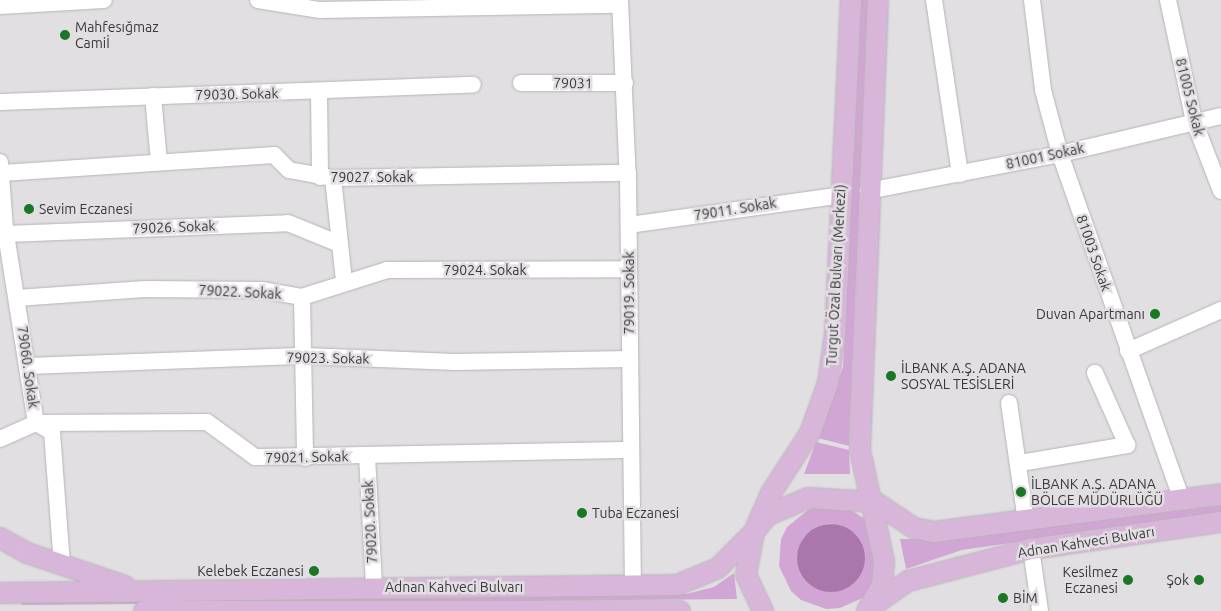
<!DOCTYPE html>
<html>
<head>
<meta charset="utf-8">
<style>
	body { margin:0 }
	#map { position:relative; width:1221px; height:611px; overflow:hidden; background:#e2dfe2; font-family:Ubuntu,sans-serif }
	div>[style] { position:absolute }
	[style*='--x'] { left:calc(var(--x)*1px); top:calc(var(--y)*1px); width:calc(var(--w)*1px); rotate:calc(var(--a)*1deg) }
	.green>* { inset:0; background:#d2a6d4 }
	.water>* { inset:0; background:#a977ac }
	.round { border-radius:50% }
	.roads { filter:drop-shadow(0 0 1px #b6b4b6) drop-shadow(0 0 1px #b6b4b6) }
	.minor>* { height:16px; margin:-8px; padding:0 8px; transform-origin:8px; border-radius:8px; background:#fff }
	.major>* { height:20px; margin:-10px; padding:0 10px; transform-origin:10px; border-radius:10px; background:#d8b6da }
	.dots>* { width:14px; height:14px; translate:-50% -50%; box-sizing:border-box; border:2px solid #e2dfe2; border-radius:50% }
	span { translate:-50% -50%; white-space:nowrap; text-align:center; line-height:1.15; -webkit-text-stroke:5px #e2dfe2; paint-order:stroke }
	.poi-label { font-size:14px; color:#3a393a }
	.left { translate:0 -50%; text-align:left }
	.right { translate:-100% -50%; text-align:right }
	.street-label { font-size:14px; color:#3a393a }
</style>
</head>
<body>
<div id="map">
	<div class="green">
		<div style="clip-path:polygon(861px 0,868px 0,849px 446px,818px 438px,843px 367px)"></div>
		<div style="clip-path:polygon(816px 442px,849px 450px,850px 474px,804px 474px)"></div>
		<div style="clip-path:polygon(evenodd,821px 505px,848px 508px,871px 523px,880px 575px,865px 597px,840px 608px,826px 609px,801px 600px,791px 591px,779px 566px,781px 539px,787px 527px,808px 510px,821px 505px,833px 523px,797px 555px,803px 538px,816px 527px,833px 523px)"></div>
		<div style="clip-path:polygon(1221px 505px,1221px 513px,962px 550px,906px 569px,900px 539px,960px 538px)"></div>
		<div style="clip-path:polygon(734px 573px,737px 599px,22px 605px,21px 600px,686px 594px,714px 587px)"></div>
	</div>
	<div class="water">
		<div class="round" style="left:797px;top:524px;width:68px;height:68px"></div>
	</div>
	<div class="roads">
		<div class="minor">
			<div style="--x:258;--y:0;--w:63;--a:9.2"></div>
			<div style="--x:320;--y:10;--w:300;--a:-1"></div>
			<div style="--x:620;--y:0;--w:180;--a:87.5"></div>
			<div style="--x:628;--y:180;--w:406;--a:89.3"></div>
			<div style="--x:934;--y:0;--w:176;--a:81.5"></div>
			<div style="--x:1032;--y:0;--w:91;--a:83"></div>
			<div style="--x:1043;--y:90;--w:66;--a:75.1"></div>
			<div style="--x:1060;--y:154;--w:367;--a:70.6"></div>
			<div style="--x:1168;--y:0;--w:124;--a:77.9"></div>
			<div style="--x:1194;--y:121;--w:75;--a:68.9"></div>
			<div style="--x:0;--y:6;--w:104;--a:-3.3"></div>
			<div style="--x:521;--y:83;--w:104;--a:0"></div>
			<div style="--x:319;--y:92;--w:85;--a:89.3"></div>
			<div style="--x:153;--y:96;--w:66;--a:84.8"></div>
			<div style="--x:0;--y:102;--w:473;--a:-2.1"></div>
			<div style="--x:0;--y:162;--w:66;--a:85.7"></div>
			<div style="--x:5;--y:228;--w:197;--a:81"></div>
			<div style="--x:36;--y:423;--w:18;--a:29"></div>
			<div style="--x:52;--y:432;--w:132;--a:85.7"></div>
			<div style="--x:2;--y:173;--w:273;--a:-3.8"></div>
			<div style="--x:274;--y:155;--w:21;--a:45"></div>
			<div style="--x:289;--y:170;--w:45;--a:10.3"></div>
			<div style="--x:333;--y:178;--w:295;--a:-1"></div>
			<div style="--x:333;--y:178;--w:104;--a:83.9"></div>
			<div style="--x:868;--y:191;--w:196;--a:-10.9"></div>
			<div style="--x:1060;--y:154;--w:165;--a:-13.3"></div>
			<div style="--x:629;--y:225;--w:215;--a:-8"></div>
			<div style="--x:6;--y:234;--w:282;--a:-2.2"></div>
			<div style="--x:288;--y:223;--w:53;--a:22.2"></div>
			<div style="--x:302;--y:297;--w:89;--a:-17.6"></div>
			<div style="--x:387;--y:270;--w:241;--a:-0.2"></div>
			<div style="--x:17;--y:298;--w:128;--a:-4"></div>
			<div style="--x:145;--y:289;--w:117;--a:0.5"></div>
			<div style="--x:262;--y:290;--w:41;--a:9.9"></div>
			<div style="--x:302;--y:297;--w:161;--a:88.9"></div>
			<div style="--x:1128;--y:351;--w:102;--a:-23.8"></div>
			<div style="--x:28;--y:366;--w:277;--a:-2.1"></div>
			<div style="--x:305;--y:356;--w:150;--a:2.3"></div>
			<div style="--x:455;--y:362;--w:174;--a:-1"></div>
			<div style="--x:1009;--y:403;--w:119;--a:81.8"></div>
			<div style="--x:0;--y:439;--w:39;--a:-24"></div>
			<div style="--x:36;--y:423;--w:171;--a:-0.3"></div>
			<div style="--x:207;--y:422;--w:59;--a:36.1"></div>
			<div style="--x:255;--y:457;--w:373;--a:-1.1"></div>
			<div style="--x:367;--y:456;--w:131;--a:86.9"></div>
			<div style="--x:1020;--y:463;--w:109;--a:-9.5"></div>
			<div style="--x:1127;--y:445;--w:79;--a:-114"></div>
			<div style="--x:1031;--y:549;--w:63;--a:81.7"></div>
		</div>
		<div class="major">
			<div style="--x:0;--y:538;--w:31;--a:29"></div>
			<div style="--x:27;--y:553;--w:103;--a:18.6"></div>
			<div style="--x:0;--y:593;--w:677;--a:-0.68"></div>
			<div style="--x:677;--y:585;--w:44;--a:-22.5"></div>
			<div style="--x:718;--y:568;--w:51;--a:-45"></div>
			<div style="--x:754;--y:532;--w:43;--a:-66.4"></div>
			<div style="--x:771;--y:493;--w:72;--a:-57"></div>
			<div style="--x:810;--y:433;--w:53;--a:-70.2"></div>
			<div style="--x:828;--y:383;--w:49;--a:-81.9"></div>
			<div style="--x:835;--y:334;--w:334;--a:-87.3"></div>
			<div style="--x:872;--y:606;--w:44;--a:-34.8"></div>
			<div style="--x:908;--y:581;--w:127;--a:-14.6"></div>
			<div style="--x:1031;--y:549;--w:192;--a:-8.1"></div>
			<div style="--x:144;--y:611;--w:536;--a:0"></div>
			<div style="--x:763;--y:611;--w:40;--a:-115"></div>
			<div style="--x:746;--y:575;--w:44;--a:-79.5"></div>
			<div style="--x:754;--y:532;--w:22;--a:-51"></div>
			<div style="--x:768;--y:515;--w:43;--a:-23"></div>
			<div style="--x:808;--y:498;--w:67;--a:3.4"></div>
			<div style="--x:875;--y:502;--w:47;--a:33.7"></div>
			<div style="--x:914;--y:528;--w:20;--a:11"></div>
			<div style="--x:934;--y:532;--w:290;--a:-7.5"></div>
			<div style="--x:867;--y:611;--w:30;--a:-60"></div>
			<div style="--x:882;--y:585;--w:24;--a:-85"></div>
			<div style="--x:884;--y:561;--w:114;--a:-102.2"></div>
			<div style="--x:860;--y:450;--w:450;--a:-87.7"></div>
		</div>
	</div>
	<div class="dots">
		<div style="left:65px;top:35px;background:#1a7726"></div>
		<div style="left:29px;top:209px;background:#1a7726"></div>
		<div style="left:1155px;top:314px;background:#1a7726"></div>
		<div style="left:891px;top:376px;background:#1a7726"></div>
		<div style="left:1021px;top:492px;background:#1a7726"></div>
		<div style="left:582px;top:513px;background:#1a7726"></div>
		<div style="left:314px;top:571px;background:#1a7726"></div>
		<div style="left:1128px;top:580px;background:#1a7726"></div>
		<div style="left:1199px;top:580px;background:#1a7726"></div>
		<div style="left:1003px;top:598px;background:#1a7726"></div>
	</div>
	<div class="poi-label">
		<span class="left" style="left:75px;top:35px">Mahfesığmaz<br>Camiİ</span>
		<span class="left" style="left:39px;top:209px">Sevim Eczanesi</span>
		<span class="right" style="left:1145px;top:314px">Duvan Apartmanı</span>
		<span class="left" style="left:901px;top:376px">İLBANK A.Ş. ADANA<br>SOSYAL TESİSLERİ</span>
		<span class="left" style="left:1031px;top:492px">İLBANK A.Ş. ADANA<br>BÖLGE MÜDÜRLÜĞÜ</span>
		<span class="left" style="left:592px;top:513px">Tuba Eczanesi</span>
		<span class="right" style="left:304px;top:571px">Kelebek Eczanesi</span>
		<span class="right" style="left:1118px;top:580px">Kesilmez<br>Eczanesi</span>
		<span class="right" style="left:1189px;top:580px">Şok</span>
		<span class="left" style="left:1013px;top:598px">BİM</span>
	</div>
	<div class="street-label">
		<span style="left:573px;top:83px;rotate:1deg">79031</span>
		<span style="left:237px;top:94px;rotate:-1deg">79030. Sokak</span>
		<span style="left:1190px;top:97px;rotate:76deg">81005 Sokak</span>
		<span style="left:1045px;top:156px;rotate:-12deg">81001 Sokak</span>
		<span style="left:372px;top:177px">79027. Sokak</span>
		<span style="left:735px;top:209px;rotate:-9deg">79011. Sokak</span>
		<span style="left:174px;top:227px;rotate:-2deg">79026. Sokak</span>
		<span style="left:1094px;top:253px;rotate:71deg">81003 Sokak</span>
		<span style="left:485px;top:270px">79024. Sokak</span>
		<span style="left:836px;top:275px;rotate:-87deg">Turgut Özal Bulvarı (Merkezi)</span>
		<span style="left:240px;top:292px;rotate:3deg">79022. Sokak</span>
		<span style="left:629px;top:293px;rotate:-90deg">79019. Sokak</span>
		<span style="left:328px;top:358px;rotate:1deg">79023. Sokak</span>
		<span style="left:28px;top:367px;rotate:82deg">79060. Sokak</span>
		<span style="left:307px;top:457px;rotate:-1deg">79021. Sokak</span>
		<span style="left:370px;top:522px;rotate:-93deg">79020. Sokak</span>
		<span style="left:1086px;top:542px;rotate:-9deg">Adnan Kahveci Bulvarı</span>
		<span style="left:454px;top:587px">Adnan Kahveci Bulvarı</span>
	</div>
</div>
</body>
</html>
